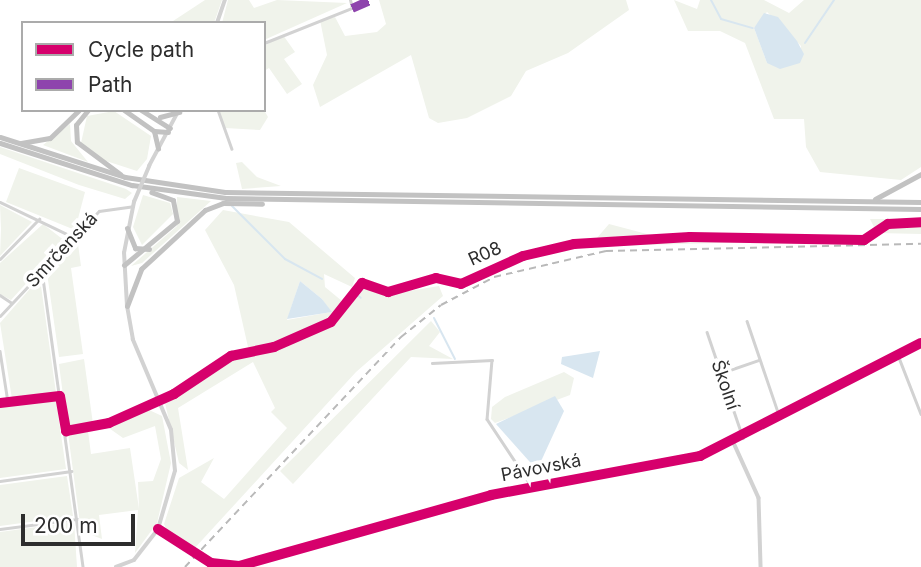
<!DOCTYPE html>
<html>
<head>
<meta charset="utf-8">
<style>
	body { margin:0 }
	#map { position:relative; width:921px; height:567px; overflow:hidden; background:#fff; font-family:Inter,sans-serif }
	div>[style] { position:absolute }
	[style*='--x'] { left:calc(var(--x)*1px); top:calc(var(--y)*1px); width:calc(var(--w)*1px); rotate:calc(var(--a)*1deg) }
	.green>* { inset:0; background:#f0f3eb }
	.water>* { inset:0; background:#d8e6f0 }
	.stream>* { height:2px; margin:-1px; padding:0 1px; transform-origin:1px; border-radius:1px; background:#d8e6f0 }
	.minor>* { height:2.5px; margin:-1.25px; padding:0 1.25px; transform-origin:1.25px; border-radius:1.25px; background:#d2d2d2 }
	.tertiary>* { height:3.5px; margin:-1.75px; padding:0 1.75px; transform-origin:1.75px; border-radius:1.75px; background:#d2d2d2 }
	.trunk>* { height:5px; margin:-2.5px; padding:0 2.5px; transform-origin:2.5px; border-radius:2.5px; background:#c2c2c2 }
	.rail>* { height:2px; margin-top:-1px; transform-origin:0; background:repeating-linear-gradient(90deg,#b9b9b9 0 7px,transparent 0 12px) }
	.tertiary-bridge>* { height:3.5px; margin:-1.75px; padding:0 1.75px; transform-origin:1.75px; border-radius:1.75px; background:#d2d2d2 }
	.quiet>* { height:9px; margin-top:-4.5px; transform-origin:0; background:repeating-linear-gradient(90deg,#8e44ad 0 18px,transparent 0 27px) }
	.cycleway>* { height:10px; margin:-5px; padding:0 5px; transform-origin:5px; border-radius:5px; background:#d6006c }
	span { translate:-50% -50%; white-space:nowrap; text-align:center; line-height:1.15; -webkit-text-stroke:7px #fff; paint-order:stroke }
	.street-label { font-size:18px; color:#2d2d2d }
	.legend { position:absolute; left:21px; top:21px; width:245px; height:91px; box-sizing:border-box; background:#fff; border:2px solid #ababab; margin:0; padding:9px 12px; list-style:none; font-size:21px; color:#2d2d2d }
	.legend li { display:flex; align-items:center; gap:14px; height:35px }
	.legend b { width:35px; border:2px solid #ababab }
	.scale { position:absolute; left:21px; top:514px; width:114px; height:32px; box-sizing:border-box; border:4px solid #2d2d2d; border-top:0; padding-left:9px; font-size:21px; line-height:24px; white-space:nowrap; color:#2d2d2d; -webkit-text-stroke:5px #fff; paint-order:stroke }
</style>
</head>
<body>
<div id="map">
	<div class="green">
		<div style="clip-path:polygon(205px 0,222px 0,214px 23px,170px 23px)"></div>
		<div style="clip-path:polygon(228px 0,249px 0,254px 8px,277px 0,347px 3px,264px 40px,264px 23px,222px 23px)"></div>
		<div style="clip-path:polygon(379px 0,626px 0,629px 10px,568px 53px,526px 71px,511px 96px,467px 118px,438px 123px,429px 118px,411px 55px,320px 107px,313px 85px,327px 55px,320px 20px,335px 17px,345px 36px,377px 32px,386px 24px)"></div>
		<div style="clip-path:polygon(evenodd,674px 0,697px 9px,700px 0,764px 0,789px 13px,804px 0,921px 0,921px 167px,901px 180px,820px 172px,806px 147px,804px 119px,774px 119px,745px 43px,720px 31px,688px 31px,674px 0,767px 12px,801px 46px,800px 63px,767px 63px,754px 28px,767px 12px)"></div>
		<div style="clip-path:polygon(283px 35px,295px 52px,284px 59px,302px 84px,287px 94px,269px 68px,264px 71px,264px 46px)"></div>
		<div style="clip-path:polygon(219px 110px,264px 110px,268px 117px,260px 130px,225px 128px)"></div>
		<div style="clip-path:polygon(114px 111px,151px 136px,147px 159px,137px 171px,103px 160px,81px 143px,87px 116px)"></div>
		<div style="clip-path:polygon(70px 124px,71px 141px,88px 162px,43px 145px)"></div>
		<div style="clip-path:polygon(0 147px,126px 189px,132px 193px,125px 199px,79px 185px,0 154px)"></div>
		<div style="clip-path:polygon(242px 162px,257px 177px,281px 186px,242px 189px,236px 163px)"></div>
		<div style="clip-path:polygon(19px 168px,85px 192px,75px 230px,6px 202px)"></div>
		<div style="clip-path:polygon(143px 195px,170px 203px,173px 214px,142px 245px,133px 227px)"></div>
		<div style="clip-path:polygon(177px 197px,211px 201px,142px 263px,131px 266px,177px 226px)"></div>
		<div style="clip-path:polygon(0 205px,32px 222px,0 256px,1px 229px)"></div>
		<div style="clip-path:polygon(evenodd,223px 210px,289px 222px,355px 278px,352px 287px,324px 274px,325px 287px,342px 301px,335px 318px,272px 346px,248px 347px,234px 285px,205px 230px,223px 210px,300px 281px,322px 299px,331px 312px,287px 320px,300px 281px)"></div>
		<div style="clip-path:polygon(870px 219px,921px 219px,921px 234px,877px 233px)"></div>
		<div style="clip-path:polygon(43px 224px,65px 241px,11px 300px,0 294px,0 263px)"></div>
		<div style="clip-path:polygon(609px 224px,662px 238px,829px 240px,608px 246px,596px 239px)"></div>
		<div style="clip-path:polygon(72px 244px,78px 244px,81px 266px,71px 268px,83px 354px,59px 357px,47px 273px)"></div>
		<div style="clip-path:polygon(35px 283px,41px 286px,56px 393px,12px 399px,0 323px)"></div>
		<div style="clip-path:polygon(439px 286px,443px 296px,356px 372px,193px 550px,168px 533px,164px 524px,179px 478px,214px 458px,201px 482px,224px 499px,287px 428px,271px 412px,275px 408px,253px 362px,178px 408px,188px 470px,179px 463px,165px 403px,227px 358px,318px 331px,362px 289px,391px 294px)"></div>
		<div style="clip-path:polygon(431px 321px,440px 332px,429px 346px,453px 359px,411px 357px,293px 484px,280px 471px)"></div>
		<div style="clip-path:polygon(84px 359px,93px 424px,67px 427px,59px 364px)"></div>
		<div style="clip-path:polygon(564px 372px,574px 378px,570px 395px,495px 423px,491px 419px,492px 407px,505px 397px)"></div>
		<div style="clip-path:polygon(56px 400px,66px 469px,0 478px,0 406px)"></div>
		<div style="clip-path:polygon(147px 409px,162px 416px,171px 463px,157px 523px,135px 553px,138px 510px,99px 515px,102px 539px,81px 531px,68px 433px,88px 431px,91px 454px,130px 448px,139px 509px,138px 482px,153px 481px,161px 459px,155px 426px,123px 438px,106px 426px)"></div>
		<div style="clip-path:polygon(67px 476px,73px 516px,0 526px,0 485px)"></div>
		<div style="clip-path:polygon(74px 522px,77px 567px,0 567px,0 532px)"></div>
	</div>
	<div class="water">
		<div style="clip-path:polygon(764px 13px,778px 17px,797px 41px,804px 54px,800px 63px,780px 69px,767px 63px,754px 28px)"></div>
		<div style="clip-path:polygon(300px 281px,322px 299px,332px 312px,287px 319px)"></div>
		<div style="clip-path:polygon(600px 351px,593px 378px,561px 364px,562px 357px)"></div>
		<div style="clip-path:polygon(555px 396px,564px 411px,537px 470px,496px 424px)"></div>
	</div>
	<div class="stream">
		<div style="--x:711;--y:0;--w:21;--a:62"></div>
		<div style="--x:721;--y:19;--w:33;--a:16"></div>
		<div style="--x:805;--y:43;--w:52;--a:-56"></div>
		<div style="--x:232;--y:206;--w:75;--a:45"></div>
		<div style="--x:285;--y:259;--w:42;--a:28.4"></div>
		<div style="--x:356;--y:294;--w:6;--a:39"></div>
		<div style="--x:434;--y:318;--w:46;--a:62.9"></div>
	</div>
	<div class="minor">
		<div style="--x:264;--y:43;--w:95;--a:-21.7"></div>
		<div style="--x:352;--y:8;--w:8;--a:-104"></div>
		<div style="--x:218;--y:110;--w:41;--a:70.3"></div>
		<div style="--x:0;--y:202;--w:81;--a:25.6"></div>
		<div style="--x:0;--y:259;--w:56;--a:-45.7"></div>
		<div style="--x:42;--y:271;--w:299;--a:82.1"></div>
		<div style="--x:0;--y:295;--w:14;--a:34"></div>
		<div style="--x:0;--y:316;--w:144;--a:-46.7"></div>
		<div style="--x:99;--y:211;--w:34;--a:-8"></div>
		<div style="--x:747;--y:321;--w:102;--a:71.2"></div>
		<div style="--x:707;--y:332;--w:112;--a:71.2"></div>
		<div style="--x:0;--y:351;--w:52;--a:81.1"></div>
		<div style="--x:898;--y:355;--w:63;--a:68.7"></div>
		<div style="--x:432;--y:363;--w:60;--a:-2.9"></div>
		<div style="--x:492;--y:360;--w:59;--a:94.8"></div>
		<div style="--x:487;--y:419;--w:82;--a:56.5"></div>
		<div style="--x:721;--y:373;--w:39;--a:-19"></div>
		<div style="--x:0;--y:403;--w:60;--a:-6.7"></div>
		<div style="--x:0;--y:481;--w:72;--a:-8"></div>
		<div style="--x:0;--y:529;--w:78;--a:-7.4"></div>
	</div>
	<div class="tertiary">
		<div style="--x:217;--y:23;--w:24;--a:-71"></div>
		<div style="--x:149;--y:166;--w:61;--a:-61.8"></div>
		<div style="--x:734;--y:443;--w:60;--a:65.6"></div>
		<div style="--x:759;--y:498;--w:69;--a:88.3"></div>
		<div style="--x:158;--y:529;--w:31;--a:36"></div>
		<div style="--x:211;--y:563;--w:44;--a:0"></div>
		<div style="--x:255;--y:563;--w:246;--a:-16.1"></div>
		<div style="--x:491;--y:495;--w:224;--a:-10.8"></div>
		<div style="--x:711;--y:453;--w:237;--a:-27.6"></div>
		<div style="--x:116;--y:567;--w:19;--a:-21"></div>
		<div style="--x:134;--y:560;--w:39;--a:-52"></div>
		<div style="--x:158;--y:529;--w:60;--a:-73.7"></div>
		<div style="--x:175;--y:471;--w:41;--a:-95.6"></div>
		<div style="--x:171;--y:430;--w:98;--a:-112.9"></div>
		<div style="--x:133;--y:340;--w:35;--a:-100"></div>
		<div style="--x:127;--y:306;--w:53;--a:-93.2"></div>
		<div style="--x:124;--y:253;--w:52;--a:-78.9"></div>
	</div>
	<div class="trunk">
		<div style="--x:88;--y:110;--w:19;--a:129"></div>
		<div style="--x:76;--y:125;--w:17;--a:87"></div>
		<div style="--x:77;--y:142;--w:54;--a:36.7"></div>
		<div style="--x:124;--y:110;--w:37;--a:35"></div>
		<div style="--x:154;--y:131;--w:18;--a:77"></div>
		<div style="--x:141;--y:110;--w:34;--a:32"></div>
		<div style="--x:160;--y:117;--w:20;--a:-15"></div>
		<div style="--x:154;--y:131;--w:14;--a:4"></div>
		<div style="--x:0;--y:137;--w:131;--a:17.7"></div>
		<div style="--x:125;--y:177;--w:101;--a:8.5"></div>
		<div style="--x:225;--y:192;--w:696;--a:0.82"></div>
		<div style="--x:0;--y:143;--w:139;--a:17.7"></div>
		<div style="--x:132;--y:185;--w:95;--a:7.9"></div>
		<div style="--x:226;--y:198;--w:695;--a:0.91"></div>
		<div style="--x:21;--y:143;--w:29;--a:-10"></div>
		<div style="--x:50;--y:138;--w:40;--a:-44"></div>
		<div style="--x:875;--y:199;--w:52;--a:-28.5"></div>
		<div style="--x:127;--y:228;--w:22;--a:68"></div>
		<div style="--x:135;--y:248;--w:14;--a:4"></div>
		<div style="--x:124;--y:265;--w:69;--a:-39.7"></div>
		<div style="--x:177;--y:221;--w:21;--a:-101"></div>
		<div style="--x:173;--y:200;--w:23;--a:-160"></div>
		<div style="--x:127;--y:306;--w:40;--a:-69"></div>
		<div style="--x:141;--y:269;--w:87;--a:-42.7"></div>
		<div style="--x:205;--y:210;--w:19;--a:-21"></div>
		<div style="--x:223;--y:203;--w:39;--a:1"></div>
	</div>
	<div class="rail">
		<div style="--x:185;--y:567;--w:316;--a:-46.8"></div>
		<div style="--x:401;--y:337;--w:51;--a:-38.7"></div>
		<div style="--x:441;--y:305;--w:60;--a:-27.8"></div>
		<div style="--x:494;--y:277;--w:115;--a:-13.1"></div>
		<div style="--x:606;--y:251;--w:315;--a:-1.3"></div>
	</div>
	<div class="tertiary-bridge">
		<div style="--x:134;--y:202;--w:39;--a:-67"></div>
		<div style="--x:183;--y:547;--w:32;--a:30"></div>
	</div>
	<div class="quiet">
		<div style="--x:352;--y:8;--w:20;--a:-24"></div>
	</div>
	<div class="cycleway">
		<div style="--x:0;--y:403;--w:60;--a:-6.7"></div>
		<div style="--x:60;--y:396;--w:36;--a:80"></div>
		<div style="--x:66;--y:431;--w:44;--a:-10.5"></div>
		<div style="--x:109;--y:423;--w:71;--a:-24"></div>
		<div style="--x:174;--y:394;--w:69;--a:-33.7"></div>
		<div style="--x:231;--y:356;--w:44;--a:-11.8"></div>
		<div style="--x:274;--y:347;--w:62;--a:-23.7"></div>
		<div style="--x:331;--y:322;--w:50;--a:-51.5"></div>
		<div style="--x:362;--y:283;--w:28;--a:19"></div>
		<div style="--x:388;--y:292;--w:50;--a:-16.3"></div>
		<div style="--x:436;--y:278;--w:26;--a:13"></div>
		<div style="--x:461;--y:284;--w:68;--a:-24.3"></div>
		<div style="--x:523;--y:256;--w:52;--a:-13.2"></div>
		<div style="--x:574;--y:244;--w:116;--a:-3.5"></div>
		<div style="--x:690;--y:237;--w:174;--a:1"></div>
		<div style="--x:864;--y:240;--w:29;--a:-34"></div>
		<div style="--x:888;--y:224;--w:33;--a:-3"></div>
		<div style="--x:158;--y:529;--w:63;--a:32.7"></div>
		<div style="--x:211;--y:563;--w:28;--a:6"></div>
		<div style="--x:239;--y:566;--w:262;--a:-15.7"></div>
		<div style="--x:491;--y:495;--w:213;--a:-10.6"></div>
		<div style="--x:700;--y:456;--w:248;--a:-27.1"></div>
	</div>
	<div class="street-label">
		<span style="left:62px;top:250px;rotate:-47deg">Smrčenská</span>
		<span style="left:485px;top:254px;rotate:-24deg">R08</span>
		<span style="left:725px;top:385px;rotate:71deg">Školní</span>
		<span style="left:541px;top:468px;rotate:-11deg">Pávovská</span>
	</div>
	<ul class="legend">
	<li><b style="height:9px;background:#d6006c"></b>Cycle path</li>
	<li><b style="height:9px;background:#8e44ad"></b>Path</li>
	</ul>
	<div class="scale">200 m</div>
</div>
</body>
</html>
